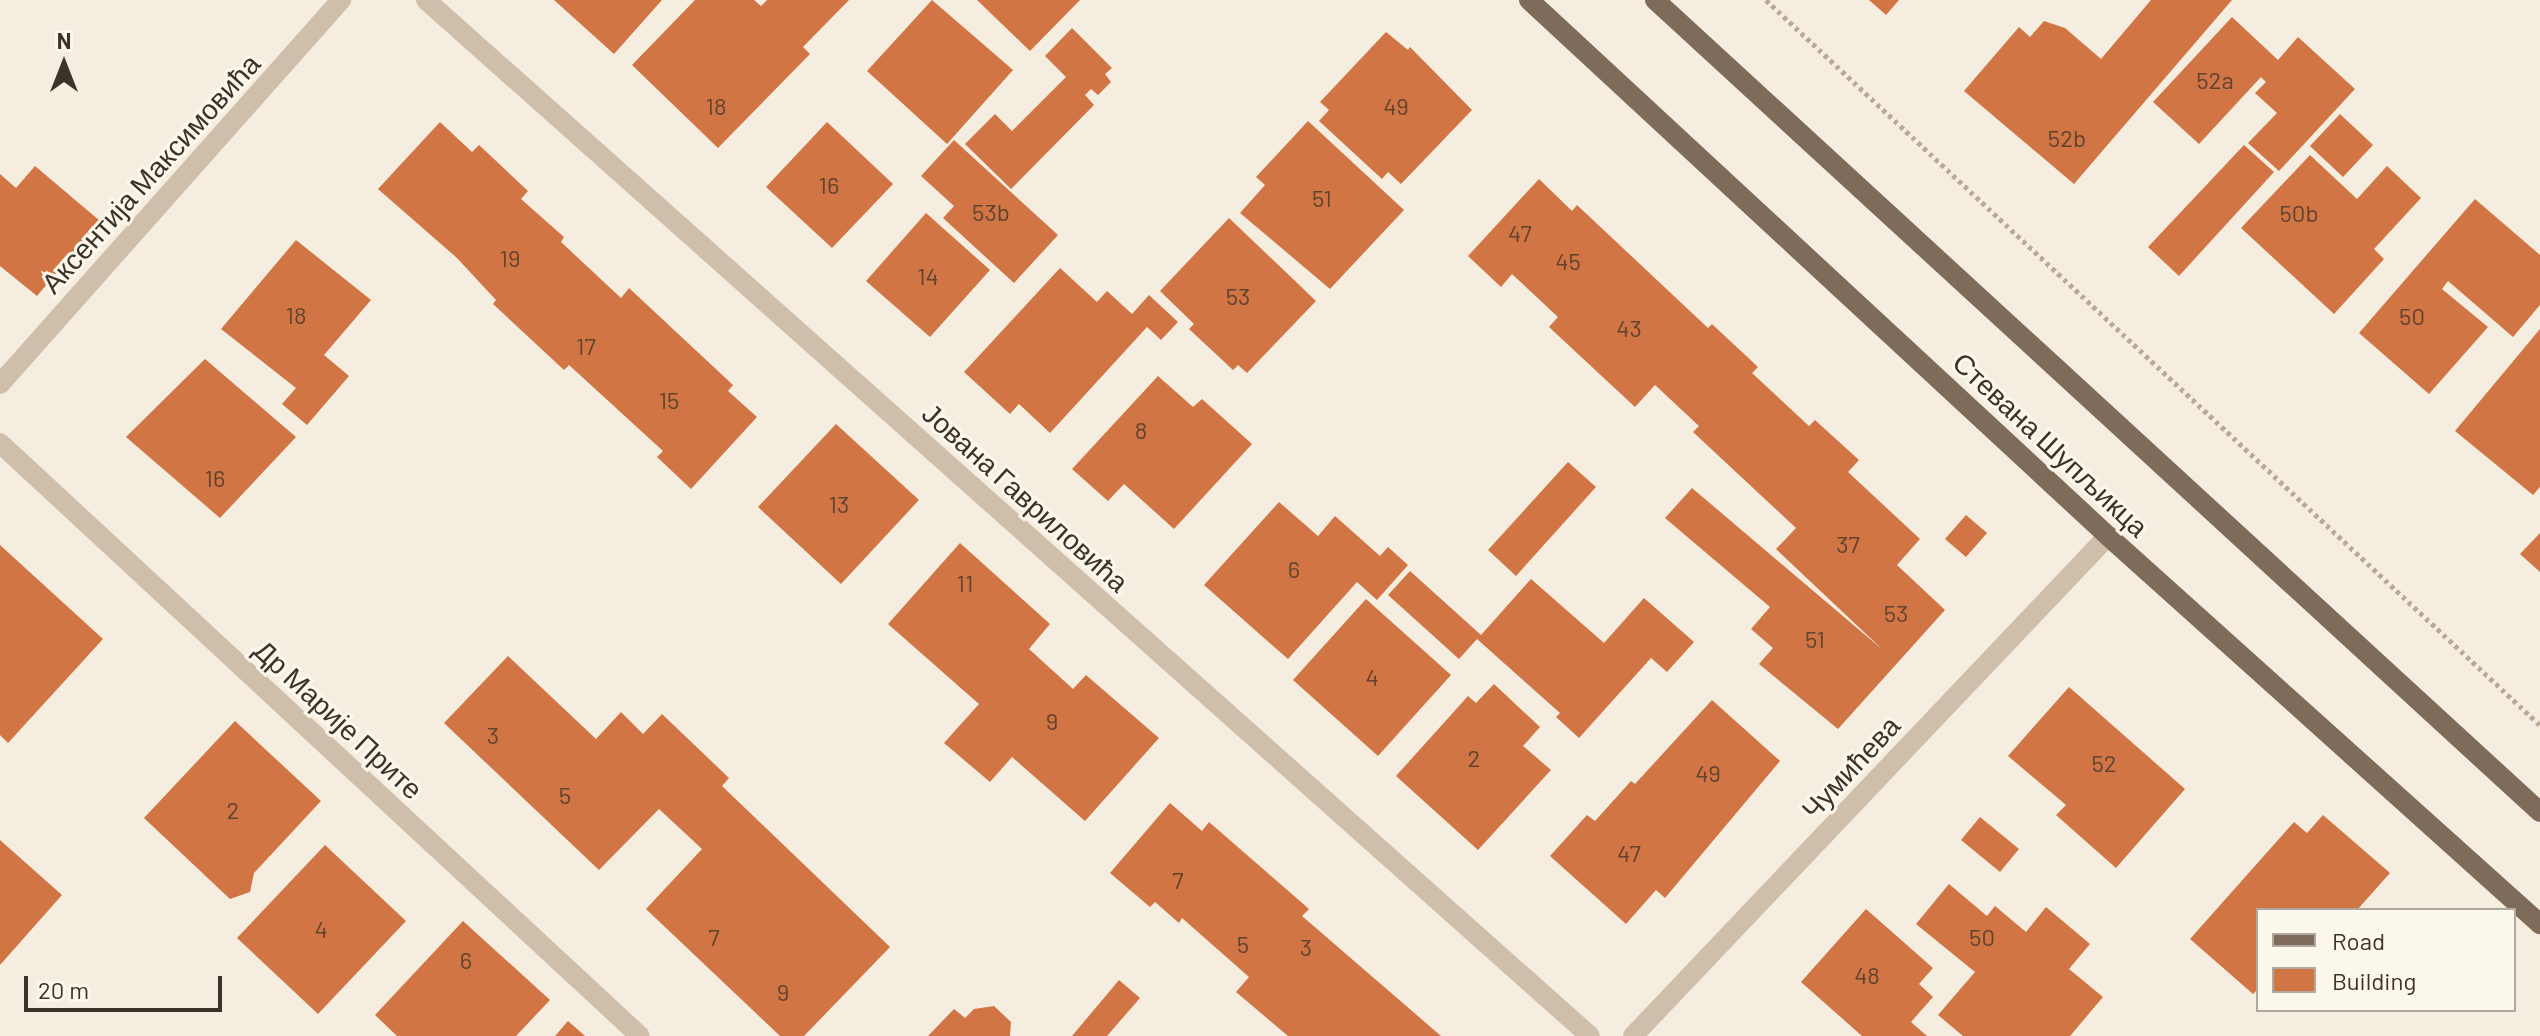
<!DOCTYPE html>
<html>
<head>
<meta charset="utf-8">
<style>
	body { margin:0 }
	#map { position:relative; width:2540px; height:1036px; overflow:hidden; background:#f5eee0; font-family:Barlow,sans-serif }
	div>[style] { position:absolute }
	[style*='--x'] { left:calc(var(--x)*1px); top:calc(var(--y)*1px); width:calc(var(--w)*1px); rotate:calc(var(--a)*1deg) }
	.building>* { inset:0; background:#d07543 }
	.path>* { height:5px; margin-top:-2.5px; transform-origin:0; background:repeating-linear-gradient(90deg,#bba994 0 4px,transparent 0 8px) }
	.minor>* { height:20px; margin:-10px; padding:0 10px; transform-origin:10px; border-radius:10px; background:#cfbfaa }
	.primary>* { height:20px; margin:-10px; padding:0 10px; transform-origin:10px; border-radius:10px; background:#7f6b5a }
	span { translate:-50% -50%; white-space:nowrap; text-align:center; line-height:1.15; -webkit-text-stroke:6px #fcf7ed; paint-order:stroke }
	.number-label { font-size:24px; color:#614330 }
	.number-label span { -webkit-text-stroke-width:0 }
	.street-label { font-size:28px; color:#3c322a }
	.legend { position:absolute; left:2256px; top:908px; width:260px; height:104px; box-sizing:border-box; background:#fcf7ed; border:2px solid #afa89f; margin:0; padding:10px 14px; list-style:none; font-size:24px; color:#3c322a }
	.legend li { display:flex; align-items:center; gap:16px; height:40px }
	.legend b { width:40px; border:2px solid #afa89f }
	.north { position:absolute; left:24px; top:24px; width:80px; height:80px; -webkit-text-stroke:6px #fcf7ed; paint-order:stroke; rotate:0deg; font-size:22px; font-weight:700; line-height:32px; text-align:center; color:#3c322a }
	.north::after { content:''; display:block; margin:auto; width:28px; height:36px; background:#3c322a; clip-path:polygon(50% 0,100% 100%,50% 72%,0 100%) }
	.scale { position:absolute; left:24px; top:976px; width:198px; height:36px; box-sizing:border-box; border:4px solid #3c322a; border-top:0; padding-left:10px; font-size:24px; line-height:28px; white-space:nowrap; color:#3c322a; -webkit-text-stroke:6px #fcf7ed; paint-order:stroke }
</style>
</head>
<body>
<div id="map">
	<div class="building">
		<div style="clip-path:polygon(554px 0,662px 0,614px 54px)"></div>
		<div style="clip-path:polygon(695px 0,754px 0,761px 6px,767px 0,849px 0,803px 47px,810px 54px,718px 148px,632px 65px)"></div>
		<div style="clip-path:polygon(932px 0,1013px 70px,947px 144px,867px 71px)"></div>
		<div style="clip-path:polygon(977px 0,1080px 0,1030px 51px)"></div>
		<div style="clip-path:polygon(1869px 0,1899px 0,1886px 15px)"></div>
		<div style="clip-path:polygon(2151px 0,2232px 0,2074px 184px,1964px 91px,2019px 27px,2030px 37px,2044px 21px,2065px 28px,2101px 59px)"></div>
		<div style="clip-path:polygon(2232px 17px,2278px 60px,2298px 37px,2355px 89px,2279px 171px,2248px 143px,2277px 113px,2255px 93px,2266px 82px,2261px 77px,2199px 144px,2153px 102px)"></div>
		<div style="clip-path:polygon(1072px 28px,1112px 68px,1105px 74px,1111px 82px,1098px 95px,1091px 89px,1085px 95px,1094px 105px,1011px 189px,965px 144px,995px 114px,1012px 131px,1066px 77px,1045px 56px)"></div>
		<div style="clip-path:polygon(1386px 32px,1408px 50px,1410px 47px,1472px 110px,1401px 184px,1388px 172px,1382px 179px,1319px 121px,1329px 110px,1320px 102px)"></div>
		<div style="clip-path:polygon(2340px 114px,2373px 145px,2343px 177px,2310px 146px)"></div>
		<div style="clip-path:polygon(1308px 121px,1404px 210px,1330px 289px,1240px 213px,1265px 185px,1256px 177px)"></div>
		<div style="clip-path:polygon(440px 122px,472px 152px,479px 145px,528px 191px,521px 199px,564px 237px,561px 242px,621px 298px,629px 288px,733px 385px,728px 391px,757px 417px,691px 489px,657px 457px,663px 451px,569px 365px,564px 370px,493px 304px,496px 300px,457px 258px,378px 189px)"></div>
		<div style="clip-path:polygon(827px 122px,893px 184px,832px 248px,766px 187px)"></div>
		<div style="clip-path:polygon(954px 140px,1058px 235px,1014px 283px,943px 218px,954px 206px,921px 176px)"></div>
		<div style="clip-path:polygon(2244px 145px,2274px 172px,2179px 276px,2148px 247px)"></div>
		<div style="clip-path:polygon(2310px 155px,2357px 199px,2387px 166px,2421px 198px,2374px 249px,2384px 259px,2334px 314px,2241px 228px)"></div>
		<div style="clip-path:polygon(35px 166px,100px 221px,37px 296px,0 266px,0 174px,16px 188px)"></div>
		<div style="clip-path:polygon(1539px 179px,1572px 211px,1577px 205px,1708px 328px,1712px 324px,1758px 367px,1752px 373px,1809px 426px,1815px 420px,1859px 460px,1848px 472px,1920px 539px,1897px 565px,1945px 610px,1838px 729px,1759px 664px,1773px 648px,1751px 629px,1770px 607px,1665px 518px,1692px 488px,1883px 650px,1776px 549px,1796px 528px,1693px 432px,1699px 426px,1655px 385px,1635px 407px,1549px 327px,1558px 317px,1512px 274px,1501px 287px,1468px 256px)"></div>
		<div style="clip-path:polygon(2475px 199px,2540px 255px,2540px 305px,2513px 337px,2448px 281px,2442px 289px,2488px 327px,2429px 394px,2359px 333px)"></div>
		<div style="clip-path:polygon(926px 213px,990px 270px,930px 337px,866px 281px)"></div>
		<div style="clip-path:polygon(1229px 218px,1316px 301px,1247px 373px,1238px 365px,1233px 370px,1189px 329px,1194px 324px,1160px 291px)"></div>
		<div style="clip-path:polygon(296px 240px,371px 300px,324px 355px,349px 376px,307px 425px,282px 404px,296px 388px,221px 329px)"></div>
		<div style="clip-path:polygon(1060px 268px,1097px 302px,1107px 291px,1132px 314px,1149px 295px,1178px 322px,1161px 340px,1147px 327px,1050px 433px,1019px 404px,1010px 414px,964px 372px)"></div>
		<div style="clip-path:polygon(2540px 329px,2540px 487px,2533px 495px,2455px 431px)"></div>
		<div style="clip-path:polygon(205px 359px,296px 437px,220px 518px,126px 437px)"></div>
		<div style="clip-path:polygon(1158px 376px,1193px 407px,1202px 399px,1252px 444px,1174px 529px,1124px 484px,1108px 501px,1072px 469px)"></div>
		<div style="clip-path:polygon(836px 424px,919px 500px,841px 584px,758px 507px)"></div>
		<div style="clip-path:polygon(1568px 462px,1596px 487px,1516px 576px,1488px 550px)"></div>
		<div style="clip-path:polygon(1279px 502px,1318px 536px,1335px 516px,1380px 556px,1388px 547px,1408px 565px,1377px 600px,1357px 582px,1288px 659px,1204px 585px)"></div>
		<div style="clip-path:polygon(1966px 515px,1987px 533px,1966px 557px,1945px 539px)"></div>
		<div style="clip-path:polygon(2540px 533px,2540px 572px,2520px 554px)"></div>
		<div style="clip-path:polygon(960px 543px,1050px 624px,1029px 649px,1073px 689px,1086px 675px,1159px 738px,1085px 821px,1012px 757px,990px 782px,944px 743px,979px 704px,888px 624px)"></div>
		<div style="clip-path:polygon(0 545px,103px 639px,8px 743px,0 735px)"></div>
		<div style="clip-path:polygon(1410px 571px,1481px 635px,1531px 579px,1604px 643px,1644px 598px,1694px 642px,1667px 672px,1651px 658px,1579px 738px,1556px 717px,1560px 713px,1477px 639px,1459px 659px,1388px 595px)"></div>
		<div style="clip-path:polygon(1366px 599px,1451px 675px,1378px 756px,1293px 680px)"></div>
		<div style="clip-path:polygon(508px 656px,596px 739px,621px 712px,643px 734px,662px 714px,729px 778px,722px 786px,890px 947px,804px 1036px,780px 1036px,646px 909px,702px 849px,659px 809px,599px 870px,444px 723px)"></div>
		<div style="clip-path:polygon(1494px 684px,1540px 727px,1523px 746px,1551px 770px,1478px 850px,1396px 776px,1468px 696px,1476px 703px)"></div>
		<div style="clip-path:polygon(2069px 687px,2185px 789px,2116px 868px,2056px 815px,2066px 805px,2008px 756px)"></div>
		<div style="clip-path:polygon(1712px 700px,1780px 761px,1665px 898px,1656px 890px,1626px 924px,1550px 856px,1587px 815px,1595px 821px,1631px 781px,1635px 784px)"></div>
		<div style="clip-path:polygon(235px 721px,321px 801px,254px 873px,250px 892px,230px 899px,144px 818px)"></div>
		<div style="clip-path:polygon(1170px 803px,1202px 831px,1209px 822px,1309px 909px,1302px 916px,1441px 1036px,1288px 1036px,1236px 992px,1249px 977px,1182px 918px,1179px 923px,1155px 902px,1150px 907px,1110px 873px)"></div>
		<div style="clip-path:polygon(2323px 815px,2390px 873px,2357px 910px,2258px 910px,2258px 989px,2253px 994px,2190px 939px,2294px 822px,2307px 833px)"></div>
		<div style="clip-path:polygon(1980px 817px,2019px 849px,2000px 872px,1961px 840px)"></div>
		<div style="clip-path:polygon(0 840px,62px 895px,0 965px)"></div>
		<div style="clip-path:polygon(325px 845px,406px 921px,318px 1014px,237px 938px)"></div>
		<div style="clip-path:polygon(1949px 884px,1987px 916px,1995px 906px,2026px 932px,2046px 907px,2090px 944px,2069px 969px,2103px 997px,2070px 1036px,1963px 1036px,1938px 1015px,1975px 972px,1916px 924px)"></div>
		<div style="clip-path:polygon(1866px 909px,1933px 968px,1919px 984px,1933px 997px,1911px 1022px,1927px 1036px,1862px 1036px,1801px 982px)"></div>
		<div style="clip-path:polygon(463px 921px,550px 1000px,516px 1036px,397px 1036px,375px 1015px)"></div>
		<div style="clip-path:polygon(1119px 980px,1140px 998px,1107px 1036px,1072px 1036px)"></div>
		<div style="clip-path:polygon(994px 1006px,1011px 1022px,1010px 1036px,928px 1036px,954px 1009px,965px 1018px,974px 1009px)"></div>
		<div style="clip-path:polygon(568px 1021px,585px 1036px,555px 1036px)"></div>
	</div>
	<div class="path">
		<div style="--x:1766;--y:0;--w:1061;--a:43.13"></div>
	</div>
	<div class="minor">
		<div style="--x:426;--y:0;--w:1558;--a:41.67"></div>
		<div style="--x:0;--y:384;--w:514;--a:-48.39"></div>
		<div style="--x:0;--y:443;--w:872;--a:42.82"></div>
		<div style="--x:1633;--y:1036;--w:690;--a:-46.47"></div>
	</div>
	<div class="primary">
		<div style="--x:1529;--y:0;--w:789;--a:42.79"></div>
		<div style="--x:2108;--y:536;--w:581;--a:41.93"></div>
		<div style="--x:1655;--y:0;--w:1201;--a:42.54"></div>
	</div>
	<div class="number-label">
		<span style="left:2215px;top:80px">52a</span>
		<span style="left:716px;top:106px">18</span>
		<span style="left:1396px;top:106px">49</span>
		<span style="left:2067px;top:138px">52b</span>
		<span style="left:829px;top:185px">16</span>
		<span style="left:1322px;top:198px">51</span>
		<span style="left:991px;top:212px">53b</span>
		<span style="left:2299px;top:213px">50b</span>
		<span style="left:1520px;top:233px">47</span>
		<span style="left:510px;top:258px">19</span>
		<span style="left:1568px;top:261px">45</span>
		<span style="left:928px;top:276px">14</span>
		<span style="left:1238px;top:296px">53</span>
		<span style="left:296px;top:315px">18</span>
		<span style="left:2412px;top:316px">50</span>
		<span style="left:1629px;top:328px">43</span>
		<span style="left:586px;top:346px">17</span>
		<span style="left:669px;top:400px">15</span>
		<span style="left:1141px;top:430px">8</span>
		<span style="left:215px;top:478px">16</span>
		<span style="left:839px;top:504px">13</span>
		<span style="left:1848px;top:544px">37</span>
		<span style="left:1294px;top:569px">6</span>
		<span style="left:965px;top:583px">11</span>
		<span style="left:1896px;top:613px">53</span>
		<span style="left:1815px;top:639px">51</span>
		<span style="left:1372px;top:677px">4</span>
		<span style="left:1052px;top:721px">9</span>
		<span style="left:493px;top:735px">3</span>
		<span style="left:1474px;top:758px">2</span>
		<span style="left:2104px;top:763px">52</span>
		<span style="left:1708px;top:773px">49</span>
		<span style="left:565px;top:795px">5</span>
		<span style="left:233px;top:810px">2</span>
		<span style="left:1629px;top:853px">47</span>
		<span style="left:1178px;top:880px">7</span>
		<span style="left:321px;top:929px">4</span>
		<span style="left:714px;top:937px">7</span>
		<span style="left:1982px;top:937px">50</span>
		<span style="left:1243px;top:944px">5</span>
		<span style="left:1306px;top:947px">3</span>
		<span style="left:466px;top:960px">6</span>
		<span style="left:1867px;top:975px">48</span>
		<span style="left:783px;top:992px">9</span>
	</div>
	<div class="street-label">
		<span style="left:150px;top:173px;rotate:-48deg">Аксентија Максимовића</span>
		<span style="left:2051px;top:444px;rotate:43deg">Стевана Шупљикца</span>
		<span style="left:1026px;top:497px;rotate:42deg">Јована Гавриловића</span>
		<span style="left:339px;top:719px;rotate:43deg">Др Марије Прите</span>
		<span style="left:1850px;top:767px;rotate:-47deg">Чумићева</span>
	</div>
	<ul class="legend">
	<li><b style="height:10px;background:#7f6b5a"></b>Road</li>
	<li><b style="height:22px;background:#d07543"></b>Building</li>
	</ul>
	<div class="north">N</div>
	<div class="scale">20 m</div>
</div>
</body>
</html>
